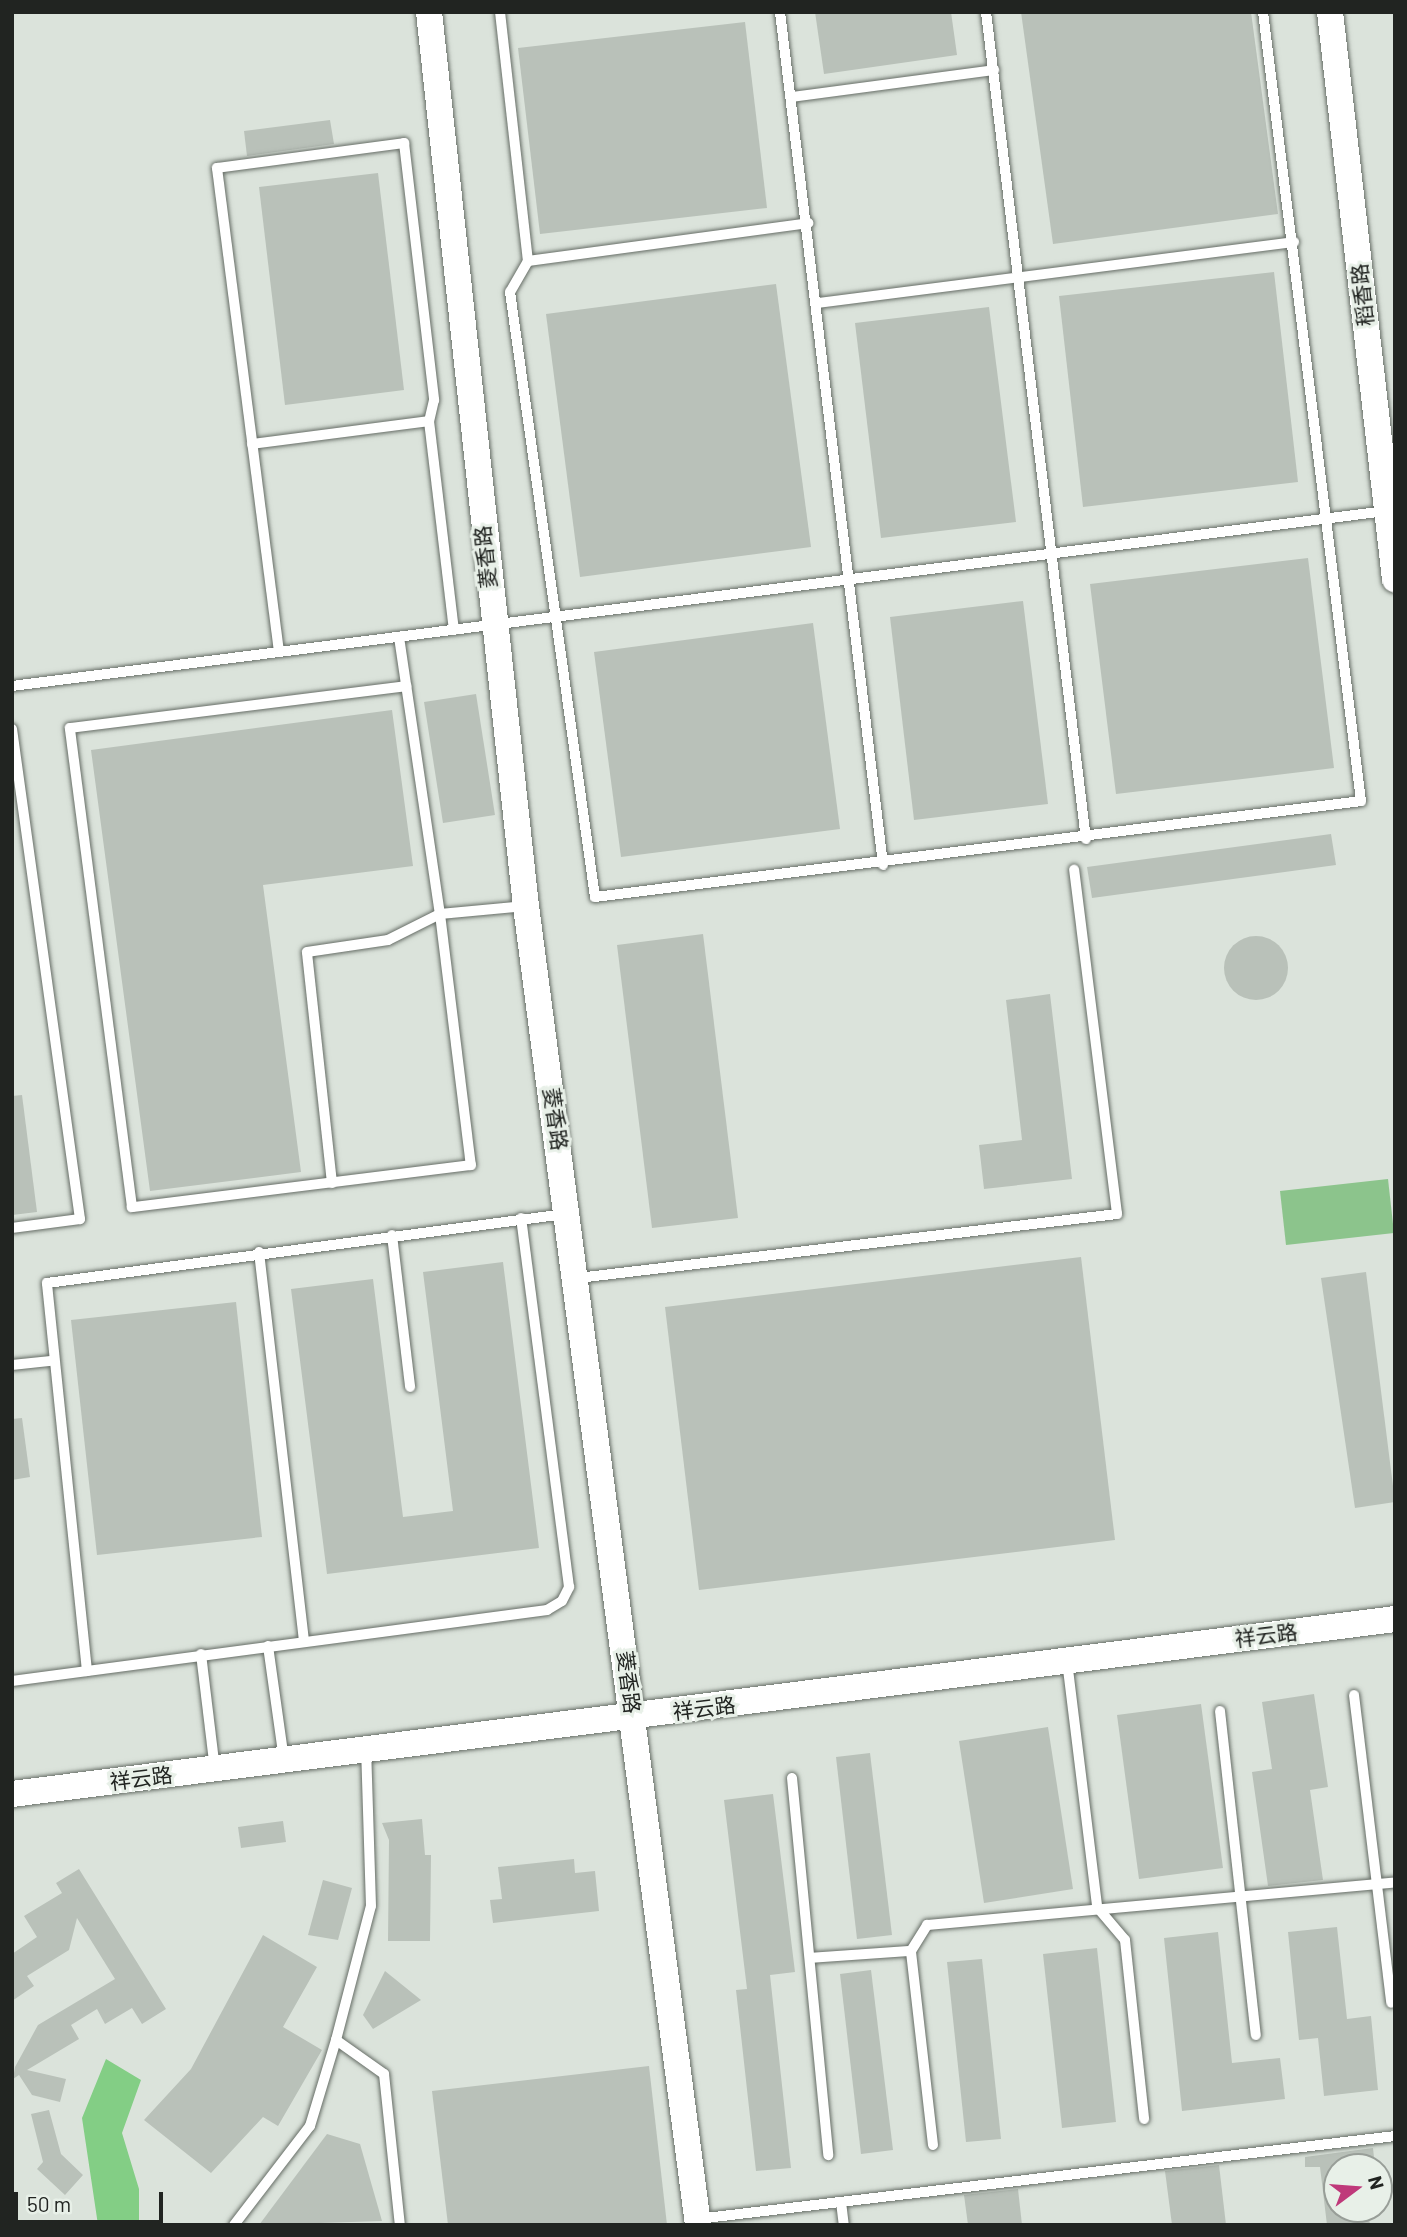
<!DOCTYPE html>
<html>
<head>
<meta charset="utf-8">
<style>
	body { margin:0 }
	#map { position:relative; width:1407px; height:2237px; overflow:hidden; background:#dbe3db; font-family:Barlow,"Noto Sans SC",sans-serif }
	div>[style] { position:absolute }
	[style*='--x'] { left:calc(var(--x)*1px); top:calc(var(--y)*1px); width:calc(var(--w)*1px); rotate:calc(var(--a)*1deg) }
	.green>* { inset:0; background:#8cc48c }
	.water>* { inset:0; background:#83ce85 }
	.building>* { inset:0; background:#b9c1b9 }
	.round { border-radius:50% }
	.roads { filter:drop-shadow(0 0 2px #666d66) drop-shadow(0 0 2px #666d66) }
	.service>* { height:10px; margin:-5px; padding:0 5px; transform-origin:5px; border-radius:5px; background:#fff }
	.tertiary>* { height:26px; margin:-13px; padding:0 13px; transform-origin:13px; border-radius:13px; background:#fff }
	span { translate:-50% -50%; white-space:nowrap; text-align:center; line-height:1.15; -webkit-text-stroke:6px #e8f0e8; paint-order:stroke }
	.street-label { font-size:21px; color:#212421 }
	.frame { position:absolute; inset:0; border:14px solid #212421; pointer-events:none }
	.north { position:absolute; left:1323px; top:2153px; width:70px; height:70px; box-sizing:border-box; background:#e8f0e8; border:2px solid #989e98; border-radius:50%; rotate:74deg; font-size:19px; font-weight:700; line-height:28px; text-align:center; color:#212421 }
	.north::after { content:''; display:block; margin:auto; width:24px; height:32px; background:#bf397a; clip-path:polygon(50% 0,100% 100%,50% 72%,0 100%) }
	.scale { position:absolute; left:14px; top:2192px; width:149px; height:32px; box-sizing:border-box; border:4px solid #212421; border-top:0; padding-left:9px; font-size:21px; line-height:24px; white-space:nowrap; color:#212421; -webkit-text-stroke:5px #e8f0e8; paint-order:stroke }
</style>
</head>
<body>
<div id="map">
	<div class="green">
		<div style="clip-path:polygon(1388px 1179px,1394px 1233px,1286px 1245px,1280px 1191px)"></div>
	</div>
	<div class="water">
		<div style="clip-path:polygon(106px 2059px,141px 2080px,122px 2133px,139px 2189px,139px 2225px,98px 2225px,82px 2118px)"></div>
	</div>
	<div class="building">
		<div style="clip-path:polygon(815px 12px,951px 12px,957px 55px,824px 74px)"></div>
		<div style="clip-path:polygon(1021px 12px,1251px 12px,1278px 214px,1053px 244px)"></div>
		<div style="clip-path:polygon(745px 22px,767px 208px,540px 234px,518px 48px)"></div>
		<div style="clip-path:polygon(330px 120px,334px 144px,247px 156px,244px 131px)"></div>
		<div style="clip-path:polygon(378px 173px,404px 390px,285px 405px,259px 187px)"></div>
		<div style="clip-path:polygon(1274px 272px,1298px 482px,1083px 507px,1059px 296px)"></div>
		<div style="clip-path:polygon(776px 284px,811px 547px,580px 577px,546px 314px)"></div>
		<div style="clip-path:polygon(989px 307px,1016px 522px,881px 538px,855px 323px)"></div>
		<div style="clip-path:polygon(1308px 558px,1334px 768px,1116px 794px,1090px 584px)"></div>
		<div style="clip-path:polygon(1023px 601px,1048px 804px,914px 820px,890px 617px)"></div>
		<div style="clip-path:polygon(813px 623px,840px 829px,621px 857px,594px 652px)"></div>
		<div style="clip-path:polygon(476px 694px,495px 815px,443px 823px,424px 702px)"></div>
		<div style="clip-path:polygon(392px 710px,413px 866px,263px 885px,301px 1172px,150px 1191px,91px 750px)"></div>
		<div style="clip-path:polygon(1331px 834px,1336px 865px,1092px 898px,1087px 867px)"></div>
		<div style="clip-path:polygon(703px 934px,738px 1218px,652px 1228px,617px 945px)"></div>
		<div class="round" style="left:1224px;top:936px;width:64px;height:64px"></div>
		<div style="clip-path:polygon(1050px 994px,1072px 1179px,984px 1189px,979px 1145px,1022px 1140px,1006px 1000px)"></div>
		<div style="clip-path:polygon(22px 1095px,37px 1212px,12px 1215px,12px 1096px)"></div>
		<div style="clip-path:polygon(1081px 1257px,1115px 1540px,699px 1590px,665px 1307px)"></div>
		<div style="clip-path:polygon(503px 1262px,539px 1548px,327px 1574px,291px 1289px,373px 1279px,403px 1517px,453px 1511px,423px 1272px)"></div>
		<div style="clip-path:polygon(1366px 1272px,1395px 1502px,1355px 1508px,1321px 1278px)"></div>
		<div style="clip-path:polygon(236px 1302px,262px 1537px,97px 1555px,71px 1320px)"></div>
		<div style="clip-path:polygon(22px 1418px,30px 1477px,12px 1480px,12px 1419px)"></div>
		<div style="clip-path:polygon(1314px 1694px,1328px 1787px,1310px 1790px,1323px 1880px,1268px 1886px,1252px 1772px,1272px 1769px,1262px 1702px)"></div>
		<div style="clip-path:polygon(1201px 1704px,1223px 1868px,1139px 1879px,1117px 1715px)"></div>
		<div style="clip-path:polygon(1048px 1727px,1073px 1889px,984px 1903px,959px 1741px)"></div>
		<div style="clip-path:polygon(870px 1753px,892px 1935px,857px 1939px,836px 1757px)"></div>
		<div style="clip-path:polygon(773px 1794px,795px 1972px,770px 1975px,791px 2168px,756px 2171px,736px 1990px,747px 1989px,724px 1800px)"></div>
		<div style="clip-path:polygon(422px 1819px,425px 1855px,431px 1855px,430px 1941px,388px 1941px,389px 1840px,382px 1823px)"></div>
		<div style="clip-path:polygon(283px 1821px,286px 1842px,241px 1848px,238px 1827px)"></div>
		<div style="clip-path:polygon(574px 1859px,575px 1873px,595px 1871px,599px 1911px,493px 1923px,490px 1900px,502px 1899px,498px 1867px)"></div>
		<div style="clip-path:polygon(79px 1869px,166px 2009px,142px 2024px,132px 2008px,105px 2024px,97px 2009px,71px 2025px,79px 2039px,27px 2070px,66px 2079px,60px 2102px,32px 2095px,19px 2075px,13px 2079px,15px 2067px,38px 2025px,115px 1979px,77px 1918px,69px 1950px,27px 1976px,34px 1986px,12px 2001px,12px 1954px,37px 1937px,24px 1916px,62px 1893px,56px 1883px)"></div>
		<div style="clip-path:polygon(323px 1880px,352px 1888px,338px 1940px,308px 1935px)"></div>
		<div style="clip-path:polygon(1337px 1927px,1347px 2019px,1371px 2016px,1378px 2090px,1324px 2096px,1318px 2038px,1299px 2040px,1288px 1932px)"></div>
		<div style="clip-path:polygon(1218px 1932px,1232px 2063px,1280px 2058px,1285px 2099px,1182px 2111px,1164px 1938px)"></div>
		<div style="clip-path:polygon(263px 1935px,317px 1967px,283px 2027px,322px 2050px,278px 2126px,263px 2117px,211px 2173px,144px 2120px,191px 2069px)"></div>
		<div style="clip-path:polygon(1097px 1948px,1116px 2122px,1062px 2128px,1043px 1954px)"></div>
		<div style="clip-path:polygon(982px 1959px,1001px 2139px,966px 2142px,947px 1962px)"></div>
		<div style="clip-path:polygon(871px 1970px,893px 2150px,861px 2154px,840px 1974px)"></div>
		<div style="clip-path:polygon(385px 1971px,421px 2000px,373px 2029px,363px 2015px)"></div>
		<div style="clip-path:polygon(649px 2066px,667px 2225px,448px 2225px,432px 2091px)"></div>
		<div style="clip-path:polygon(49px 2110px,61px 2154px,83px 2175px,65px 2195px,37px 2169px,43px 2162px,31px 2114px)"></div>
		<div style="clip-path:polygon(327px 2134px,360px 2144px,382px 2221px,259px 2225px)"></div>
		<div style="clip-path:polygon(1373px 2148px,1375px 2167px,1337px 2167px,1337px 2209px,1368px 2209px,1370px 2225px,1327px 2225px,1320px 2167px,1305px 2167px,1305px 2157px)"></div>
		<div style="clip-path:polygon(1219px 2165px,1226px 2225px,1172px 2225px,1165px 2171px)"></div>
		<div style="clip-path:polygon(1018px 2189px,1022px 2225px,968px 2225px,964px 2195px)"></div>
	</div>
	<div class="roads">
		<div class="service">
			<div style="--x:500;--y:12;--w:251;--a:83.6"></div>
			<div style="--x:528;--y:261;--w:283;--a:-7.7"></div>
			<div style="--x:780;--y:12;--w:859;--a:83.11"></div>
			<div style="--x:986;--y:12;--w:833;--a:83.11"></div>
			<div style="--x:792;--y:97;--w:204;--a:-7.6"></div>
			<div style="--x:528;--y:261;--w:36;--a:120"></div>
			<div style="--x:510;--y:292;--w:611;--a:82"></div>
			<div style="--x:595;--y:897;--w:772;--a:-7.14"></div>
			<div style="--x:1361;--y:801;--w:795;--a:-97.08"></div>
			<div style="--x:818;--y:303;--w:480;--a:-7.3"></div>
			<div style="--x:252;--y:444;--w:178;--a:-7.4"></div>
			<div style="--x:429;--y:421;--w:210;--a:83.2"></div>
			<div style="--x:399;--y:637;--w:280;--a:81.6"></div>
			<div style="--x:440;--y:914;--w:253;--a:83"></div>
			<div style="--x:471;--y:1165;--w:342;--a:172.9"></div>
			<div style="--x:132;--y:1207;--w:483;--a:-97.4"></div>
			<div style="--x:70;--y:728;--w:339;--a:-7.1"></div>
			<div style="--x:279;--y:652;--w:488;--a:-97.3"></div>
			<div style="--x:217;--y:168;--w:189;--a:-7.6"></div>
			<div style="--x:404;--y:143;--w:259;--a:83.3"></div>
			<div style="--x:434;--y:400;--w:22;--a:103"></div>
			<div style="--x:12;--y:686;--w:1385;--a:-7.26"></div>
			<div style="--x:12;--y:729;--w:495;--a:82.1"></div>
			<div style="--x:80;--y:1219;--w:69;--a:172.5"></div>
			<div style="--x:332;--y:1183;--w:232;--a:-96.2"></div>
			<div style="--x:307;--y:952;--w:82;--a:-8.4"></div>
			<div style="--x:388;--y:940;--w:58;--a:-26.6"></div>
			<div style="--x:440;--y:914;--w:86;--a:-5.3"></div>
			<div style="--x:392;--y:1235;--w:153;--a:83.2"></div>
			<div style="--x:259;--y:1252;--w:392;--a:83.4"></div>
			<div style="--x:578;--y:1278;--w:543;--a:-6.77"></div>
			<div style="--x:1117;--y:1214;--w:347;--a:-97.1"></div>
			<div style="--x:12;--y:1365;--w:39;--a:-6"></div>
			<div style="--x:268;--y:1646;--w:115;--a:82"></div>
			<div style="--x:201;--y:1654;--w:116;--a:83.1"></div>
			<div style="--x:1067;--y:1661;--w:248;--a:83"></div>
			<div style="--x:1097;--y:1907;--w:43;--a:49.7"></div>
			<div style="--x:1125;--y:1940;--w:180;--a:83.9"></div>
			<div style="--x:87;--y:1671;--w:390;--a:-95.9"></div>
			<div style="--x:47;--y:1283;--w:523;--a:-7.59"></div>
			<div style="--x:12;--y:1681;--w:540;--a:-7.56"></div>
			<div style="--x:547;--y:1610;--w:17;--a:-31"></div>
			<div style="--x:562;--y:1601;--w:16;--a:-63"></div>
			<div style="--x:569;--y:1587;--w:372;--a:-97.4"></div>
			<div style="--x:1354;--y:1695;--w:310;--a:83.1"></div>
			<div style="--x:1220;--y:1711;--w:326;--a:83.7"></div>
			<div style="--x:792;--y:1778;--w:379;--a:84.5"></div>
			<div style="--x:810;--y:1958;--w:101;--a:-4"></div>
			<div style="--x:336;--y:2040;--w:59;--a:35.3"></div>
			<div style="--x:384;--y:2074;--w:152;--a:84"></div>
			<div style="--x:933;--y:2145;--w:195;--a:-96.5"></div>
			<div style="--x:911;--y:1951;--w:31;--a:-58"></div>
			<div style="--x:927;--y:1925;--w:470;--a:-5.2"></div>
			<div style="--x:841;--y:2202;--w:23;--a:83"></div>
			<div style="--x:697;--y:2219;--w:703;--a:-6.78"></div>
			<div style="--x:234;--y:2225;--w:125;--a:-52.5"></div>
			<div style="--x:310;--y:2126;--w:90;--a:-73.2"></div>
			<div style="--x:336;--y:2040;--w:138;--a:-75.4"></div>
			<div style="--x:371;--y:1906;--w:156;--a:-91.8"></div>
		</div>
		<div class="tertiary">
			<div style="--x:429;--y:12;--w:899;--a:83.81"></div>
			<div style="--x:526;--y:906;--w:1330;--a:82.57"></div>
			<div style="--x:1330;--y:12;--w:571;--a:83.46"></div>
			<div style="--x:12;--y:1794;--w:1394;--a:-7.21"></div>
		</div>
	</div>
	<div class="street-label">
		<span style="left:1362px;top:295px;rotate:-96deg">稻香路</span>
		<span style="left:485px;top:557px;rotate:-96deg">菱香路</span>
		<span style="left:556px;top:1119px;rotate:82deg">菱香路</span>
		<span style="left:1266px;top:1635px;rotate:-7deg">祥云路</span>
		<span style="left:629px;top:1682px;rotate:83deg">菱香路</span>
		<span style="left:704px;top:1708px;rotate:-7deg">祥云路</span>
		<span style="left:141px;top:1778px;rotate:-7deg">祥云路</span>
	</div>
	<div class="frame"></div>
	<div class="north">N</div>
	<div class="scale">50 m</div>
</div>
</body>
</html>
